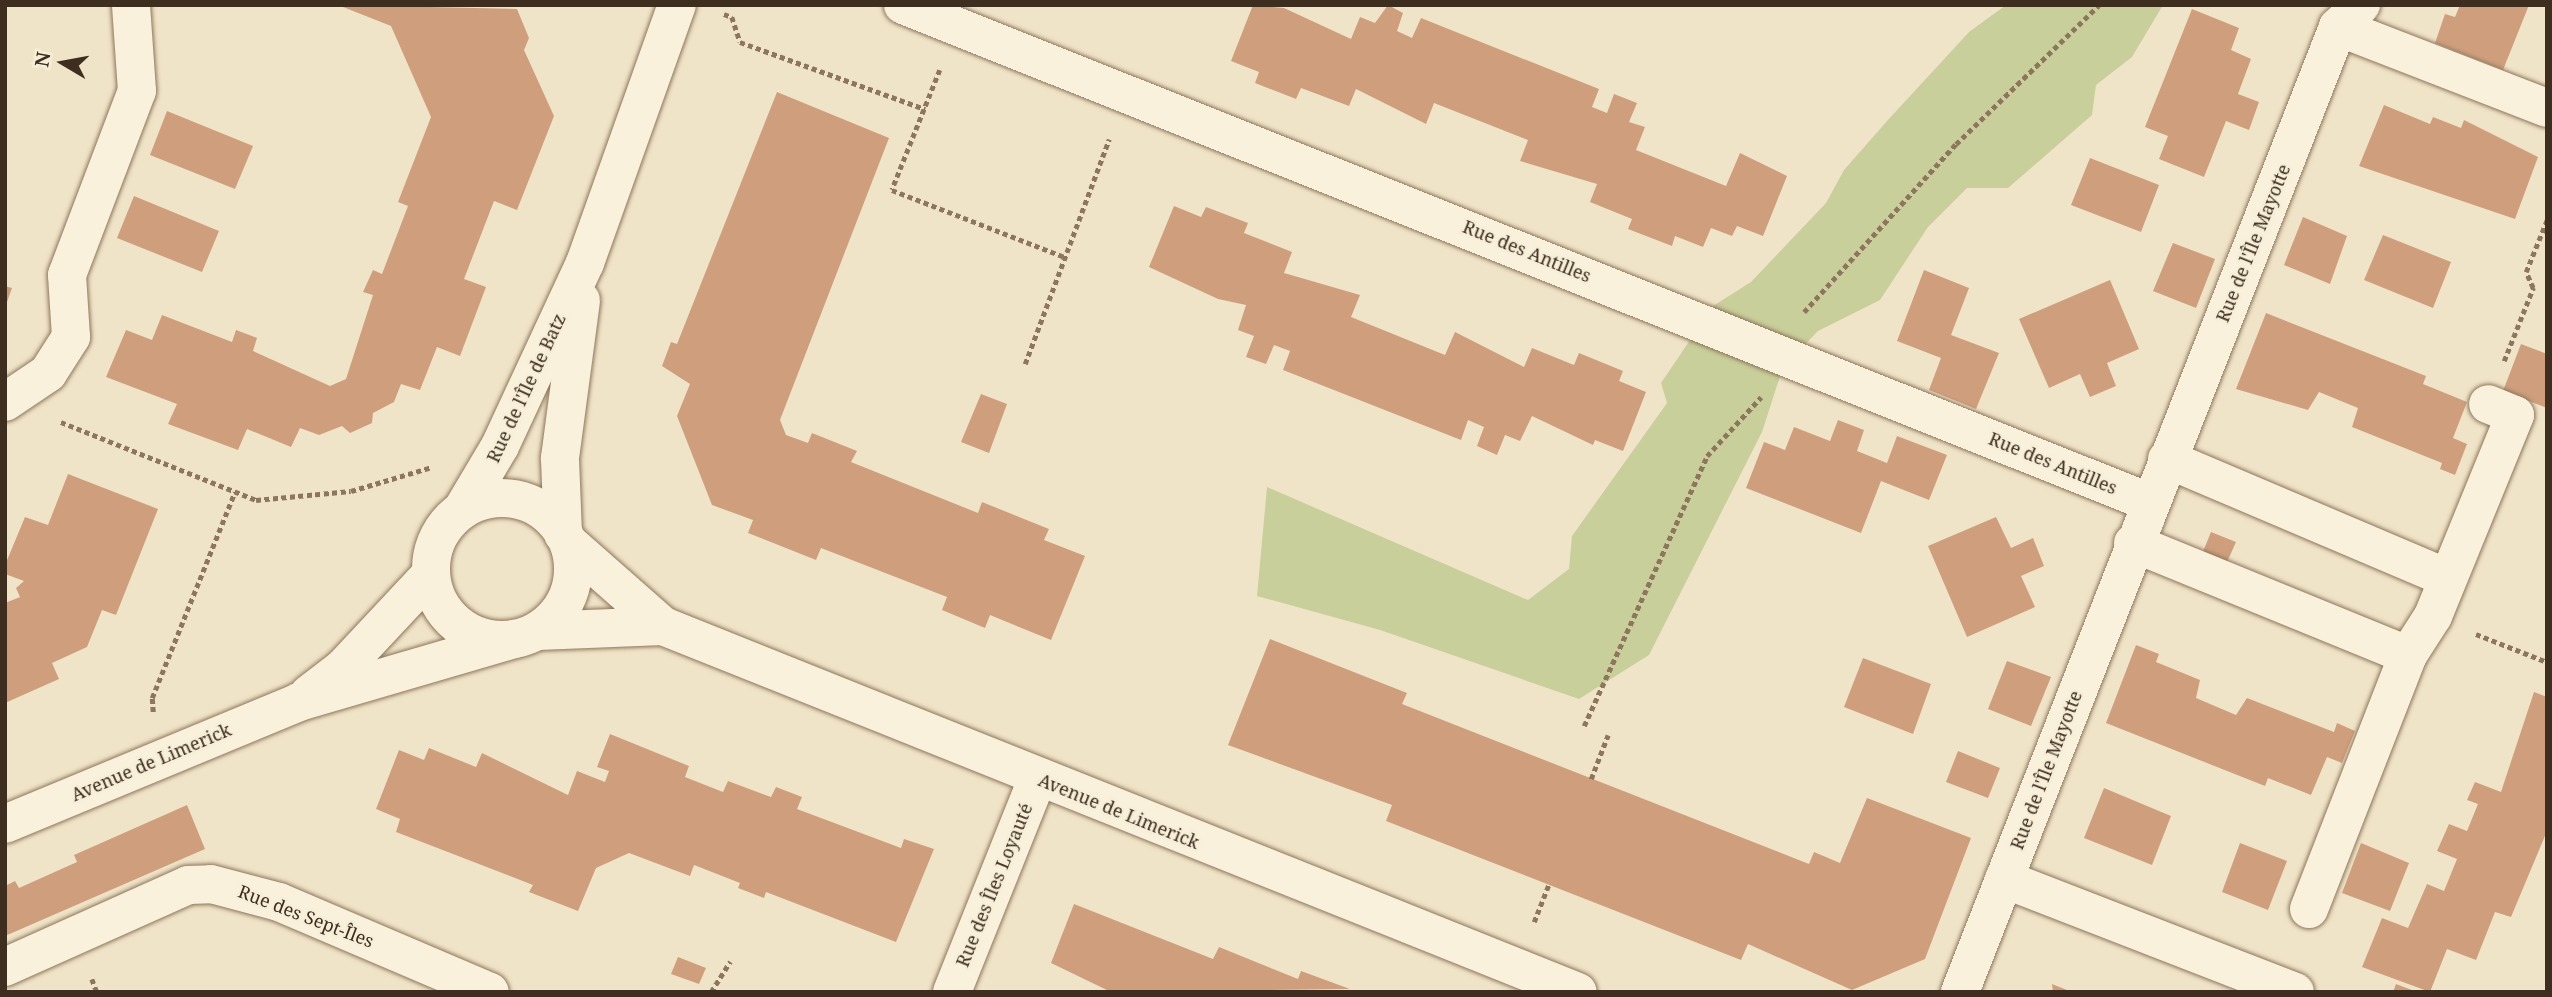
<!DOCTYPE html>
<html>
<head>
<meta charset="utf-8">
<style>
	body { margin:0 }
	#map { position:relative; width:2552px; height:997px; overflow:hidden; background:#f0e4c8; font-family:"Noto Serif",serif }
	div>[style] { position:absolute }
	[style*='--x'] { left:calc(var(--x)*1px); top:calc(var(--y)*1px); width:calc(var(--w)*1px); rotate:calc(var(--a)*1deg) }
	.green>* { inset:0; background:#c9cf9b }
	.building>* { inset:0; background:#cf9f7d }
	.path>* { height:4.5px; margin-top:-2.25px; transform-origin:0; background:repeating-linear-gradient(90deg,#8d765c 0 5px,transparent 0 8.5px) }
	.roads { filter:drop-shadow(0 0 2px #8d765c) drop-shadow(0 0 2px #8d765c) }
	.minor>* { height:38px; margin:-19px; padding:0 19px; transform-origin:19px; border-radius:19px; background:#faf1dc }
	.minor>.ring { margin:-19px; padding:0; box-sizing:content-box; background:none; border:38px solid #faf1dc; border-radius:50% }
	span { translate:-50% -50%; white-space:nowrap; text-align:center; line-height:1.15; -webkit-text-stroke:5px #f7eed8; paint-order:stroke }
	.street-label { font-size:18px; color:#3d2e20 }
	.frame { position:absolute; inset:0; border:7px solid #3d2e20; pointer-events:none }
	.north { position:absolute; left:28px; top:28px; width:70px; height:70px; -webkit-text-stroke:5px #f7eed8; paint-order:stroke; rotate:280deg; font-size:19px; font-weight:700; line-height:28px; text-align:center; color:#3d2e20 }
	.north::after { content:''; display:block; margin:auto; width:24px; height:32px; background:#3d2e20; clip-path:polygon(50% 0,100% 100%,50% 72%,0 100%) }
</style>
</head>
<body>
<div id="map">
	<div class="green">
		<div style="clip-path:polygon(2006px 5px,2163px 5px,2132px 57px,2096px 85px,2092px 115px,2008px 188px,1967px 188px,1928px 227px,1880px 300px,1818px 331px,1783px 367px,1762px 432px,1649px 655px,1579px 699px,1380px 630px,1257px 596px,1267px 487px,1528px 600px,1569px 569px,1572px 536px,1667px 403px,1661px 383px,1713px 306px,1751px 282px,1826px 203px,1844px 170px,1887px 121px,1969px 32px)"></div>
	</div>
	<div class="building">
		<div style="clip-path:polygon(338px 5px,517px 9px,529px 38px,524px 50px,554px 116px,517px 210px,494px 201px,464px 279px,486px 287px,460px 356px,437px 347px,420px 390px,401px 384px,394px 402px,373px 413px,372px 423px,350px 433px,342px 426px,319px 435px,300px 428px,291px 447px,247px 429px,238px 450px,168px 424px,177px 404px,106px 377px,126px 330px,152px 340px,162px 315px,232px 342px,236px 330px,257px 338px,253px 351px,330px 386px,346px 379px,373px 295px,363px 292px,373px 270px,382px 274px,408px 206px,398px 202px,431px 117px,391px 26px)"></div>
		<div style="clip-path:polygon(1253px 5px,1284px 8px,1351px 39px,1360px 17px,1375px 23px,1388px 5px,1403px 13px,1397px 31px,1412px 38px,1421px 18px,1599px 89px,1592px 107px,1607px 113px,1614px 94px,1637px 103px,1629px 122px,1645px 127px,1636px 150px,1726px 186px,1740px 153px,1787px 176px,1763px 236px,1737px 226px,1732px 236px,1711px 228px,1703px 247px,1675px 236px,1672px 246px,1628px 229px,1632px 219px,1590px 202px,1597px 184px,1520px 161px,1528px 140px,1434px 103px,1426px 124px,1356px 89px,1349px 106px,1301px 88px,1296px 99px,1255px 83px,1259px 72px,1231px 61px)"></div>
		<div style="clip-path:polygon(2460px 5px,2529px 5px,2503px 70px,2435px 43px,2445px 14px,2455px 17px)"></div>
		<div style="clip-path:polygon(2192px 9px,2239px 28px,2231px 50px,2251px 59px,2238px 94px,2259px 102px,2249px 130px,2226px 121px,2204px 177px,2159px 159px,2168px 136px,2145px 127px)"></div>
		<div style="clip-path:polygon(777px 92px,889px 138px,780px 420px,786px 435px,808px 443px,812px 433px,857px 451px,851px 462px,978px 513px,982px 502px,1049px 529px,1044px 540px,1085px 556px,1051px 640px,990px 615px,985px 628px,942px 610px,947px 597px,821px 548px,816px 560px,748px 533px,753px 520px,712px 505px,677px 416px,690px 384px,662px 366px,671px 342px,677px 344px)"></div>
		<div style="clip-path:polygon(2384px 105px,2430px 124px,2433px 117px,2461px 128px,2464px 120px,2538px 157px,2515px 219px,2359px 166px)"></div>
		<div style="clip-path:polygon(167px 111px,253px 146px,235px 189px,150px 155px)"></div>
		<div style="clip-path:polygon(2090px 158px,2159px 185px,2141px 232px,2071px 205px)"></div>
		<div style="clip-path:polygon(134px 196px,219px 231px,202px 272px,117px 238px)"></div>
		<div style="clip-path:polygon(1174px 206px,1201px 217px,1206px 207px,1248px 223px,1244px 233px,1292px 252px,1284px 273px,1360px 295px,1351px 317px,1445px 355px,1455px 332px,1524px 367px,1532px 348px,1574px 365px,1579px 353px,1623px 371px,1619px 381px,1646px 392px,1623px 451px,1595px 440px,1593px 445px,1532px 416px,1520px 441px,1505px 435px,1497px 455px,1477px 446px,1484px 427px,1468px 420px,1461px 440px,1283px 370px,1290px 351px,1274px 345px,1266px 364px,1246px 357px,1254px 336px,1238px 330px,1246px 305px,1218px 299px,1149px 267px)"></div>
		<div style="clip-path:polygon(2303px 217px,2347px 236px,2330px 284px,2284px 265px)"></div>
		<div style="clip-path:polygon(2383px 235px,2451px 262px,2433px 308px,2364px 280px)"></div>
		<div style="clip-path:polygon(2173px 243px,2215px 259px,2196px 308px,2153px 291px)"></div>
		<div style="clip-path:polygon(1924px 270px,1969px 288px,1951px 335px,1999px 353px,1976px 409px,1929px 390px,1941px 358px,1897px 341px)"></div>
		<div style="clip-path:polygon(2110px 280px,2139px 349px,2107px 363px,2116px 386px,2090px 397px,2080px 374px,2049px 388px,2019px 319px)"></div>
		<div style="clip-path:polygon(5px 286px,12px 288px,6px 305px,5px 305px)"></div>
		<div style="clip-path:polygon(2266px 313px,2426px 376px,2423px 384px,2467px 402px,2453px 438px,2467px 444px,2455px 475px,2440px 469px,2442px 463px,2352px 427px,2358px 408px,2319px 392px,2308px 410px,2236px 389px)"></div>
		<div style="clip-path:polygon(2521px 344px,2547px 354px,2547px 408px,2503px 391px)"></div>
		<div style="clip-path:polygon(981px 394px,1007px 404px,989px 453px,961px 442px)"></div>
		<div style="clip-path:polygon(1838px 420px,1864px 430px,1857px 451px,1887px 463px,1897px 436px,1947px 455px,1929px 500px,1881px 481px,1861px 533px,1746px 488px,1764px 442px,1785px 450px,1794px 427px,1830px 441px)"></div>
		<div style="clip-path:polygon(68px 474px,158px 509px,116px 615px,102px 610px,87px 647px,52px 663px,59px 679px,5px 703px,5px 603px,20px 597px,16px 588px,24px 581px,5px 574px,5px 565px,25px 517px,48px 525px)"></div>
		<div style="clip-path:polygon(1996px 517px,2011px 548px,2033px 538px,2044px 566px,2021px 576px,2035px 607px,1967px 637px,1928px 546px)"></div>
		<div style="clip-path:polygon(2211px 532px,2236px 542px,2224px 569px,2200px 559px)"></div>
		<div style="clip-path:polygon(1270px 639px,1407px 693px,1402px 704px,1809px 864px,1814px 852px,1840px 863px,1867px 798px,1971px 838px,1925px 959px,1852px 990px,1748px 944px,1741px 960px,1386px 821px,1392px 805px,1228px 745px)"></div>
		<div style="clip-path:polygon(2136px 645px,2159px 654px,2156px 662px,2200px 680px,2196px 698px,2236px 715px,2247px 698px,2334px 732px,2337px 723px,2355px 731px,2342px 763px,2327px 757px,2311px 795px,2268px 778px,2265px 786px,2106px 723px)"></div>
		<div style="clip-path:polygon(1863px 658px,1931px 684px,1913px 734px,1844px 707px)"></div>
		<div style="clip-path:polygon(2007px 661px,2051px 677px,2031px 726px,1988px 709px)"></div>
		<div style="clip-path:polygon(2534px 692px,2547px 697px,2547px 831px,2511px 917px,2495px 912px,2476px 960px,2447px 949px,2430px 992px,2362px 967px,2382px 918px,2408px 928px,2427px 884px,2444px 891px,2457px 859px,2437px 851px,2449px 824px,2467px 831px,2478px 804px,2467px 800px,2475px 782px,2501px 792px)"></div>
		<div style="clip-path:polygon(610px 734px,689px 766px,685px 777px,723px 792px,728px 781px,771px 797px,776px 787px,802px 797px,797px 809px,901px 848px,904px 839px,934px 849px,896px 942px,766px 892px,764px 898px,738px 888px,740px 883px,694px 865px,690px 876px,629px 853px,596px 868px,578px 911px,529px 892px,533px 885px,396px 832px,400px 819px,376px 809px,399px 750px,424px 760px,429px 748px,476px 767px,482px 753px,568px 795px,577px 771px,605px 782px,609px 771px,597px 767px)"></div>
		<div style="clip-path:polygon(1958px 751px,2000px 768px,1988px 798px,1946px 782px)"></div>
		<div style="clip-path:polygon(2104px 788px,2171px 816px,2152px 865px,2084px 838px)"></div>
		<div style="clip-path:polygon(187px 805px,205px 849px,5px 936px,5px 886px,15px 881px,19px 888px,77px 862px,74px 855px)"></div>
		<div style="clip-path:polygon(2240px 843px,2287px 861px,2268px 910px,2222px 892px)"></div>
		<div style="clip-path:polygon(2361px 843px,2409px 863px,2390px 911px,2342px 893px)"></div>
		<div style="clip-path:polygon(1074px 904px,1213px 959px,1219px 947px,1298px 979px,1301px 971px,1350px 989px,1111px 992px,1051px 963px)"></div>
		<div style="clip-path:polygon(678px 957px,706px 968px,699px 984px,671px 974px)"></div>
		<div style="clip-path:polygon(2052px 984px,2072px 992px,2053px 992px)"></div>
		<div style="clip-path:polygon(2396px 984px,2417px 992px,2393px 992px)"></div>
	</div>
	<div class="path">
		<div style="--x:724;--y:14;--w:9;--a:21"></div>
		<div style="--x:732;--y:17;--w:26;--a:72"></div>
		<div style="--x:740;--y:42;--w:197;--a:19.9"></div>
		<div style="--x:940;--y:70;--w:129;--a:111.8"></div>
		<div style="--x:892;--y:190;--w:186;--a:21.2"></div>
		<div style="--x:1804;--y:312;--w:227;--a:-47.9"></div>
		<div style="--x:1956;--y:144;--w:199;--a:-44.2"></div>
		<div style="--x:2504;--y:361;--w:79;--a:-68.3"></div>
		<div style="--x:2533;--y:288;--w:17;--a:-114"></div>
		<div style="--x:2526;--y:272;--w:56;--a:-68"></div>
		<div style="--x:1025;--y:364;--w:240;--a:-69.5"></div>
		<div style="--x:61;--y:422;--w:210;--a:21.8"></div>
		<div style="--x:256;--y:500;--w:95;--a:-5.4"></div>
		<div style="--x:351;--y:491;--w:84;--a:-16.5"></div>
		<div style="--x:2476;--y:634;--w:76;--a:21.5"></div>
		<div style="--x:153;--y:712;--w:14;--a:-94"></div>
		<div style="--x:152;--y:698;--w:222;--a:-68.1"></div>
		<div style="--x:1584;--y:726;--w:297;--a:-65.5"></div>
		<div style="--x:1707;--y:456;--w:80;--a:-47.5"></div>
		<div style="--x:1591;--y:779;--w:47;--a:-68.9"></div>
		<div style="--x:1534;--y:922;--w:41;--a:-68.5"></div>
		<div style="--x:92;--y:979;--w:14;--a:69"></div>
		<div style="--x:711;--y:992;--w:36;--a:-58"></div>
	</div>
	<div class="roads">
		<div class="minor">
			<div style="--x:903;--y:5;--w:1341;--a:21.75"></div>
			<div style="--x:2338;--y:27;--w:224;--a:21.2"></div>
			<div style="--x:5;--y:402;--w:52;--a:-34"></div>
			<div style="--x:48;--y:373;--w:43;--a:-57.4"></div>
			<div style="--x:71;--y:337;--w:62;--a:-93.7"></div>
			<div style="--x:67;--y:275;--w:197;--a:-69.2"></div>
			<div style="--x:137;--y:91;--w:86;--a:-94"></div>
			<div style="--x:2167;--y:459;--w:305;--a:23"></div>
			<div class="ring" style="left:431px;top:498px;width:104px;height:104px"></div>
			<div style="--x:462;--y:510;--w:74;--a:-59.3"></div>
			<div style="--x:500;--y:446;--w:202;--a:-65.1"></div>
			<div style="--x:585;--y:263;--w:274;--a:-70.4"></div>
			<div style="--x:563;--y:534;--w:76;--a:-92.3"></div>
			<div style="--x:560;--y:458;--w:159;--a:-82.4"></div>
			<div style="--x:2133;--y:543;--w:297;--a:22.2"></div>
			<div style="--x:570;--y:544;--w:124;--a:41.4"></div>
			<div style="--x:663;--y:626;--w:985;--a:21.8"></div>
			<div style="--x:538;--y:631;--w:125;--a:-2.3"></div>
			<div style="--x:309;--y:694;--w:43;--a:-37.4"></div>
			<div style="--x:343;--y:668;--w:127;--a:-46.9"></div>
			<div style="--x:5;--y:824;--w:318;--a:-22.5"></div>
			<div style="--x:299;--y:702;--w:224;--a:-16.3"></div>
			<div style="--x:2004;--y:879;--w:312;--a:21.2"></div>
			<div style="--x:2309;--y:909;--w:273;--a:-68.7"></div>
			<div style="--x:2408;--y:655;--w:46;--a:-57.3"></div>
			<div style="--x:2433;--y:616;--w:217;--a:-67.8"></div>
			<div style="--x:2515;--y:415;--w:29;--a:-158"></div>
			<div style="--x:5;--y:967;--w:201;--a:-24.1"></div>
			<div style="--x:188;--y:885;--w:23;--a:-2"></div>
			<div style="--x:211;--y:884;--w:70;--a:14.8"></div>
			<div style="--x:279;--y:902;--w:229;--a:23.1"></div>
			<div style="--x:952;--y:992;--w:229;--a:-68.2"></div>
			<div style="--x:1960;--y:992;--w:1036;--a:-68.61"></div>
			<div style="--x:2338;--y:27;--w:32;--a:-44"></div>
		</div>
	</div>
	<div class="street-label">
		<span style="left:2253px;top:243px;rotate:-68deg">Rue de l'Île Mayotte</span>
		<span style="left:1527px;top:251px;rotate:22deg">Rue des Antilles</span>
		<span style="left:526px;top:388px;rotate:-65deg">Rue de l'Île de Batz</span>
		<span style="left:2053px;top:463px;rotate:22deg">Rue des Antilles</span>
		<span style="left:151px;top:762px;rotate:-23deg">Avenue de Limerick</span>
		<span style="left:2046px;top:770px;rotate:-69deg">Rue de l'Île Mayotte</span>
		<span style="left:1119px;top:811px;rotate:22deg">Avenue de Limerick</span>
		<span style="left:994px;top:885px;rotate:-68deg">Rue des Îles Loyauté</span>
		<span style="left:306px;top:916px;rotate:21deg">Rue des Sept-Îles</span>
	</div>
	<div class="frame"></div>
	<div class="north">N</div>
</div>
</body>
</html>
